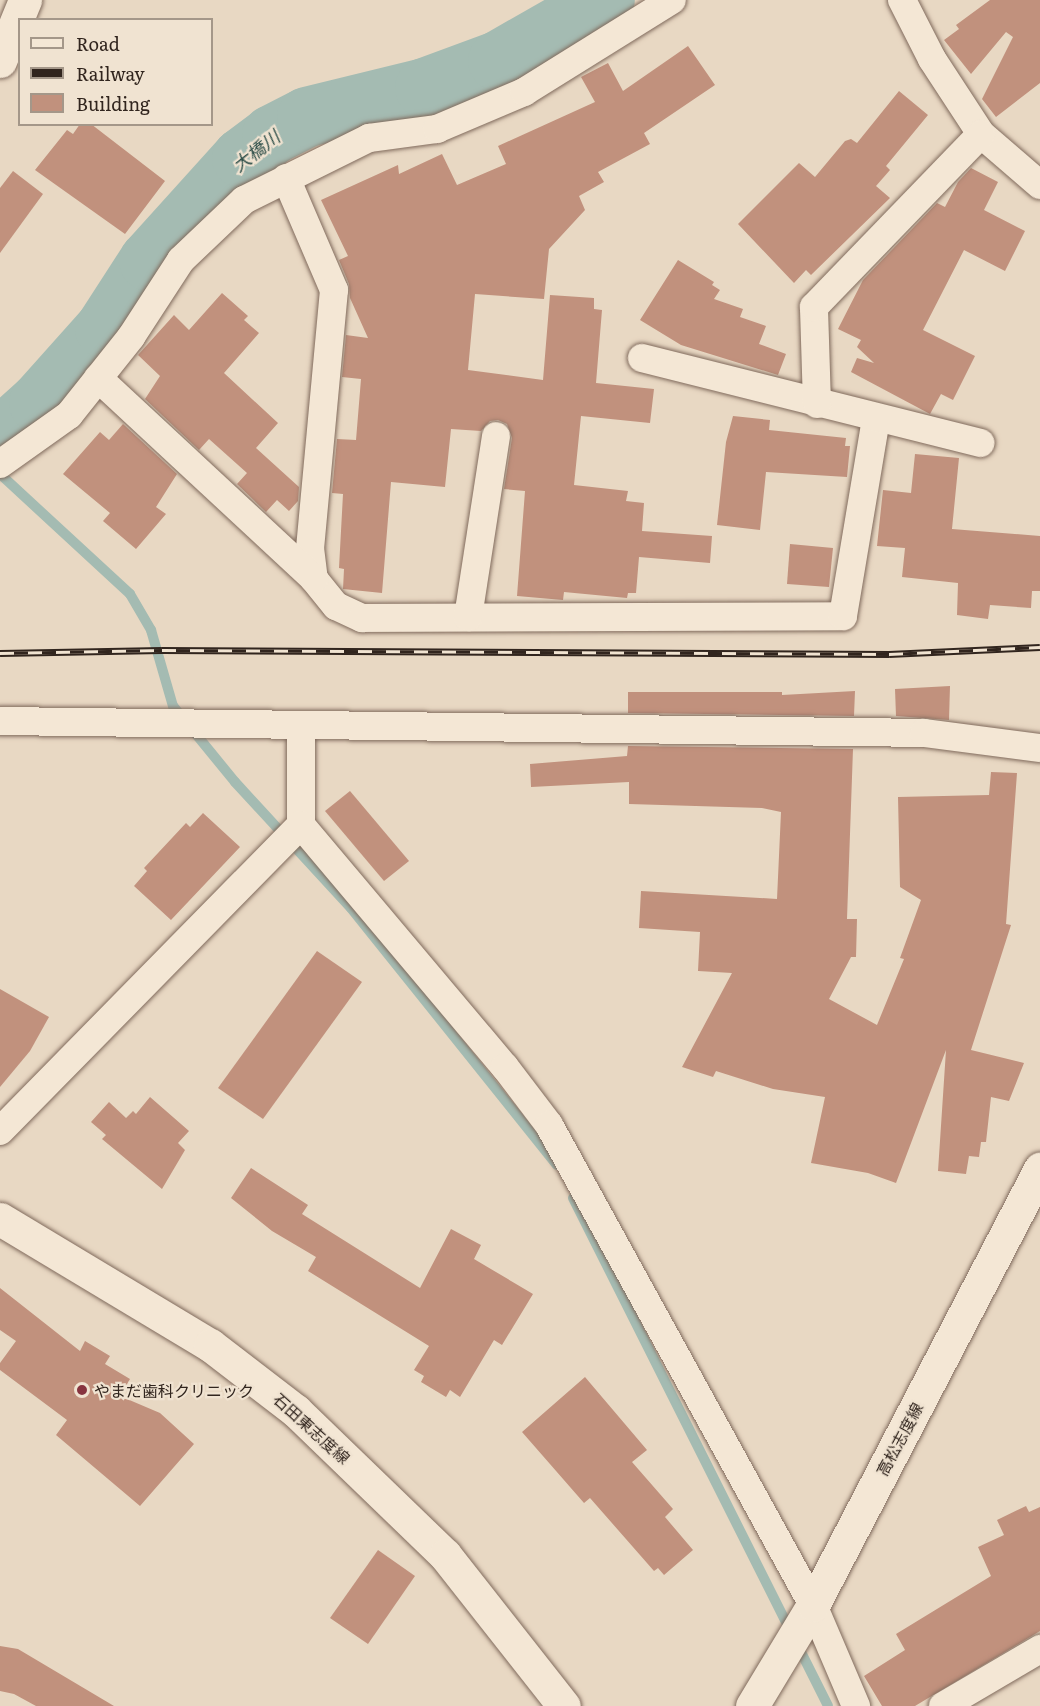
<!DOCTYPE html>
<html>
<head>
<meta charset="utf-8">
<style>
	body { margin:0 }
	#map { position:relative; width:1040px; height:1706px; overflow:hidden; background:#e8d8c3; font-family:Literata,"Noto Sans JP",serif }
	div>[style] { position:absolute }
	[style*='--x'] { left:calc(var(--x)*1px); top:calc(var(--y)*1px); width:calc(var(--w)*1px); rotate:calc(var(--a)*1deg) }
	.stream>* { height:10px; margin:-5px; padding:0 5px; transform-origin:5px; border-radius:5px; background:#a4bbb2 }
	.river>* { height:60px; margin:-30px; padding:0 30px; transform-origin:30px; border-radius:30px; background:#a4bbb2 }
	.building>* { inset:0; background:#c1917d }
	.roads { filter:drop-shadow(0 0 2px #806a5c) drop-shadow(0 0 2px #806a5c) }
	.street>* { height:28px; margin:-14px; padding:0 14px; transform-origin:14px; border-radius:14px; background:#f4e7d5 }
	.secondary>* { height:33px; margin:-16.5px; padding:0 16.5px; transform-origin:16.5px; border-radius:16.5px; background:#f4e7d5 }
	.rail>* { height:7px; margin-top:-3.5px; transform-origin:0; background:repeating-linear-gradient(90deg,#f0e3d1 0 14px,#31251e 0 28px); box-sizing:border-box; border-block:2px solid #31251e }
	.dots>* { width:16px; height:16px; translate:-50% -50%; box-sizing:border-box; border:3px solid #f0e3d1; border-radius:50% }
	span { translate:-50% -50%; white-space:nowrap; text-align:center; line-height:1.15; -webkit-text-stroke:4.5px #f0e3d1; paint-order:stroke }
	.poi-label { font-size:16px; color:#31251e }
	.left { translate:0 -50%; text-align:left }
	.street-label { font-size:16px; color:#31251e }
	.water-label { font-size:18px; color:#2f4f49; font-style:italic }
	.legend { position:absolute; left:18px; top:18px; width:195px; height:108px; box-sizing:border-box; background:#f0e3d1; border:2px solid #a49789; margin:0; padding:8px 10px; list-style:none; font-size:18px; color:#31251e }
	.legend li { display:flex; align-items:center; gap:12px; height:30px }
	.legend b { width:30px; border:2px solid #a49789 }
</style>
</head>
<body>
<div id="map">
	<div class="stream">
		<div style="--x:0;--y:474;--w:177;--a:42.7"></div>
		<div style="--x:130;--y:594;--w:42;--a:59.7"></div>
		<div style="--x:151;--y:630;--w:79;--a:73.9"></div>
		<div style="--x:173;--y:706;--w:98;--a:50.8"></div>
		<div style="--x:235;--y:782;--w:171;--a:47.4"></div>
		<div style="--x:351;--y:908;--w:329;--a:51.3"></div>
		<div style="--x:573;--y:1198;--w:568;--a:63.34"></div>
	</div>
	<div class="river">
		<div style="--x:0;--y:431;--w:11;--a:-15"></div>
		<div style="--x:11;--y:428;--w:38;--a:-42"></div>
		<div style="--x:39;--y:403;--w:99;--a:-48.3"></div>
		<div style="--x:105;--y:329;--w:81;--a:-57.1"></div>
		<div style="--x:149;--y:261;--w:139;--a:-47.9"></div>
		<div style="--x:242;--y:158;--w:38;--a:-37"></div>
		<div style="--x:272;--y:135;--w:39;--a:-27"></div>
		<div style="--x:307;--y:117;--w:122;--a:-13.8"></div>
		<div style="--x:425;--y:88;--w:78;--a:-20.3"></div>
		<div style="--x:498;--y:61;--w:123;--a:-29.7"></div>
	</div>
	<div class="building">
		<div style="clip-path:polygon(990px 0,1040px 0,1040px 83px,996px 117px,982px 99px,1013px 37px,1006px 32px,971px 74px,944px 40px,959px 29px,956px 25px)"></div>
		<div style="clip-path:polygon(688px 46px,715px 85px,644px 133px,650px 144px,598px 172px,604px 182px,579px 196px,585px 210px,549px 249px,544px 299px,475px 294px,468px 370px,543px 380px,550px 295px,594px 298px,594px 309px,602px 310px,596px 383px,654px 389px,650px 423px,581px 416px,574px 485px,628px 491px,626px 501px,644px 503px,642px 531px,712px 536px,710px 563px,639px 557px,636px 593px,628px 593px,627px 598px,564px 592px,563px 600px,517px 596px,525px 491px,504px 489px,512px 438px,507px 424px,498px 420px,490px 421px,481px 431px,451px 429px,445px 487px,391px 482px,382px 593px,343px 589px,344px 569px,339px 568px,343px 494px,332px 493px,337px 439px,356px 440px,361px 379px,342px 377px,346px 335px,368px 338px,350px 298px,349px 284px,339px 260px,348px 256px,321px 200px,398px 165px,399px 174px,442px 154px,457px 185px,506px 164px,498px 146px,595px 102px,581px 77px,608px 63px,623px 91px)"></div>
		<div style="clip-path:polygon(899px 91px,928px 115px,886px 166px,890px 170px,876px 186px,890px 198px,811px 275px,806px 270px,794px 283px,738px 224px,799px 163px,815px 177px,845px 141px,851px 139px,857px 143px)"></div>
		<div style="clip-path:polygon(80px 124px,91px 124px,165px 181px,125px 234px,35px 170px,67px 130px,73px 134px)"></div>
		<div style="clip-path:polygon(971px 168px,998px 182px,984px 210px,1025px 231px,1005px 271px,964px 250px,923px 330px,975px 356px,953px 400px,941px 394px,930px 414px,851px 372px,857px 358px,874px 363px,857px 347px,861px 340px,838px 329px,863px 280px,937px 203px,945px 207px,958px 182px)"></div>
		<div style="clip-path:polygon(13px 171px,43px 194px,0 253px,0 188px)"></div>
		<div style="clip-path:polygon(678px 260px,714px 282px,712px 285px,720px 290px,714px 299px,743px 309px,740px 317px,766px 326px,759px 344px,786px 354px,778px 375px,681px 345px,640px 320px)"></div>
		<div style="clip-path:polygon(222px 293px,248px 316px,244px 320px,259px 333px,224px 373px,278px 423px,256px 448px,299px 487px,298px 501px,289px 511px,277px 500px,266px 512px,237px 484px,247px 473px,209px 439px,199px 450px,145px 399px,160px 376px,138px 355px,174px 315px,189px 330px)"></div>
		<div style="clip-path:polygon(733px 416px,770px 420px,769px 430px,846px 438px,845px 446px,850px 446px,847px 477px,766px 472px,760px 530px,717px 525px,726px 442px)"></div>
		<div style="clip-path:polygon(123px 424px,177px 474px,156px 507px,166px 514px,136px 549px,103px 521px,110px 513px,63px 474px,100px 432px,109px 440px)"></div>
		<div style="clip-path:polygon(915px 454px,959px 458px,952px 529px,1040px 536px,1040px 591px,1032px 591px,1031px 608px,990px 605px,988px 619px,957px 615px,958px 583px,902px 577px,905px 548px,877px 546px,883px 490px,911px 493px)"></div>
		<div style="clip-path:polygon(790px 544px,833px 548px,829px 587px,787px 584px)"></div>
		<div style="clip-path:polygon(950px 686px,949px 720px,896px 716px,895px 689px)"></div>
		<div style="clip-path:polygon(855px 691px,854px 716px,628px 713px,628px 692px,782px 692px,782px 695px)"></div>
		<div style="clip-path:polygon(628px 746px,853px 749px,847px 919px,857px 919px,856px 957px,851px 957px,829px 999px,877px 1025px,904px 959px,900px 958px,921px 900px,900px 887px,898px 797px,989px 795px,991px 772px,1017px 773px,1006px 924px,1011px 925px,971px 1050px,1024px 1063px,1009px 1101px,991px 1097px,986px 1142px,981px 1142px,979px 1157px,969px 1156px,966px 1174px,938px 1171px,946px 1050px,896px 1183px,868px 1173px,811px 1163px,825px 1097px,773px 1089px,716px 1071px,713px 1077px,682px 1067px,732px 973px,698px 971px,700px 932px,639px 928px,641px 891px,777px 899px,781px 812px,762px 808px,629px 804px,629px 782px,531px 787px,530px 764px,627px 756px)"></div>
		<div style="clip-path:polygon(350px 791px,409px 861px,384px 881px,325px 811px)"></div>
		<div style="clip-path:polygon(203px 813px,240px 847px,171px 920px,134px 886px,147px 871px,144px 868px,186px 823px,190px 827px)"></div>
		<div style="clip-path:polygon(317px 951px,362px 982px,263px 1119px,218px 1088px)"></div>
		<div style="clip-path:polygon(0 989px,49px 1017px,30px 1051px,0 1087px)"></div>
		<div style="clip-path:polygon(150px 1097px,189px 1131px,178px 1143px,185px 1150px,162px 1189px,102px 1139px,106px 1135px,91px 1122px,109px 1102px,126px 1118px,133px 1111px,136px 1114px)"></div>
		<div style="clip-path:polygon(251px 1168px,308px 1205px,302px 1214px,420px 1288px,451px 1229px,481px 1245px,474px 1259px,533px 1294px,502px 1345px,494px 1340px,460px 1397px,450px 1390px,446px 1397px,421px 1382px,424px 1376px,414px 1370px,429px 1346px,308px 1271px,316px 1257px,272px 1231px,231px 1198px)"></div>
		<div style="clip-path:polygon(0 1288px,80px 1351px,85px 1341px,110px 1356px,105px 1364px,130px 1379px,120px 1396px,160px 1413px,194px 1444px,140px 1506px,56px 1435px,67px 1420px,0 1370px,0 1363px,16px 1341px,0 1330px)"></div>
		<div style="clip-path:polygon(585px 1377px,647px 1450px,632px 1462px,673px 1509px,665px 1517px,693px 1550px,664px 1575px,658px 1568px,654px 1571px,590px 1498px,584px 1503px,522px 1432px)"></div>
		<div style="clip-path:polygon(1026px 1506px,1029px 1512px,1040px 1507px,1040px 1631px,915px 1706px,882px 1706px,864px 1676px,905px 1650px,896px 1634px,991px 1576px,978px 1547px,1004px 1535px,997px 1520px)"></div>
		<div style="clip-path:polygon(378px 1550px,415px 1576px,368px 1644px,330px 1618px)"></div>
		<div style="clip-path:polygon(0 1646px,18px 1649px,114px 1706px,36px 1706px,14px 1694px,0 1691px)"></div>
	</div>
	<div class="roads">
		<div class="street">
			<div style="--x:902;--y:0;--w:66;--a:63"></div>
			<div style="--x:932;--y:59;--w:90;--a:56.8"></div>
			<div style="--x:981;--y:134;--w:78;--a:40.8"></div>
			<div style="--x:286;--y:178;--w:122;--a:66.8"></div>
			<div style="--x:334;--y:290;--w:259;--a:95.3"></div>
			<div style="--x:310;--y:548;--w:31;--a:83"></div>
			<div style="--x:314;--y:579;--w:35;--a:51"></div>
			<div style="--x:336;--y:606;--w:29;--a:25"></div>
			<div style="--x:362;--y:618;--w:481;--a:-0.2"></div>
			<div style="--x:843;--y:616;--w:200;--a:-80.5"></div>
			<div style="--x:642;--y:358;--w:349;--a:14.1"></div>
			<div style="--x:98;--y:378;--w:295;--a:42.9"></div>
			<div style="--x:817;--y:404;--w:97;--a:-91.8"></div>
			<div style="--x:814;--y:307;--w:240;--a:-46"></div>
			<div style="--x:0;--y:464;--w:85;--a:-35.4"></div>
			<div style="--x:69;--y:415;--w:100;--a:-51.5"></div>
			<div style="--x:131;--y:337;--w:92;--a:-57"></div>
			<div style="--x:181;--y:260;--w:87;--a:-43.6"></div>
			<div style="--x:244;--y:200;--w:140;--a:-26.4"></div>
			<div style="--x:369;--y:138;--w:69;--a:-7.5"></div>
			<div style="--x:437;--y:129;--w:95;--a:-23"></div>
			<div style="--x:524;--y:92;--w:174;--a:-31.9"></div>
			<div style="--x:468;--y:617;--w:183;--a:-81.2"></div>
			<div style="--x:0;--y:721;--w:924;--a:0.74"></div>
			<div style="--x:924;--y:733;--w:117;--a:7.4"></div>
			<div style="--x:301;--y:725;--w:100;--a:90"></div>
			<div style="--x:301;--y:825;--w:317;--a:49.9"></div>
			<div style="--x:505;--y:1067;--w:73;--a:52.8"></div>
			<div style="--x:549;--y:1125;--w:548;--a:61.19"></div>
			<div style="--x:813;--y:1605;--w:110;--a:66.9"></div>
			<div style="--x:0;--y:1131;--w:429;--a:-45.5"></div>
			<div style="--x:943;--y:1706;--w:113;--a:-30.4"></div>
		</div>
		<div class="secondary">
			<div style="--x:0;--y:61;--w:66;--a:-67.7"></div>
			<div style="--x:0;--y:1219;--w:245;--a:31"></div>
			<div style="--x:210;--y:1345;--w:108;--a:37.5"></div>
			<div style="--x:296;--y:1411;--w:207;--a:44"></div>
			<div style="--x:445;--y:1555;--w:192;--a:51.8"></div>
			<div style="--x:752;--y:1706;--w:118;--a:-58.9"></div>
			<div style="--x:813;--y:1605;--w:492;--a:-62.5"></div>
		</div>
	</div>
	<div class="rail">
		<div style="--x:0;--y:653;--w:162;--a:-1.1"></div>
		<div style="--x:162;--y:650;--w:727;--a:0.32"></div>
		<div style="--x:889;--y:654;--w:151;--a:-2.7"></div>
	</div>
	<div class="dots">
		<div style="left:82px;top:1390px;background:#87343f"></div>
	</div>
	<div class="poi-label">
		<span class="left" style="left:94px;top:1390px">やまだ歯科クリニック</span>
	</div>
	<div class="street-label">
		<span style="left:312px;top:1428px;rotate:42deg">石田東志度線</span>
		<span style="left:899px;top:1439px;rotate:-62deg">高松志度線</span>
	</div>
	<div class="water-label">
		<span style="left:256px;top:151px;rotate:-38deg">大橋川</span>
	</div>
	<ul class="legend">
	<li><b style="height:8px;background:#f4e7d5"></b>Road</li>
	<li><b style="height:8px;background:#31251e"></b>Railway</li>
	<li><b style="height:16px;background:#c1917d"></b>Building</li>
	</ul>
</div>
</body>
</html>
